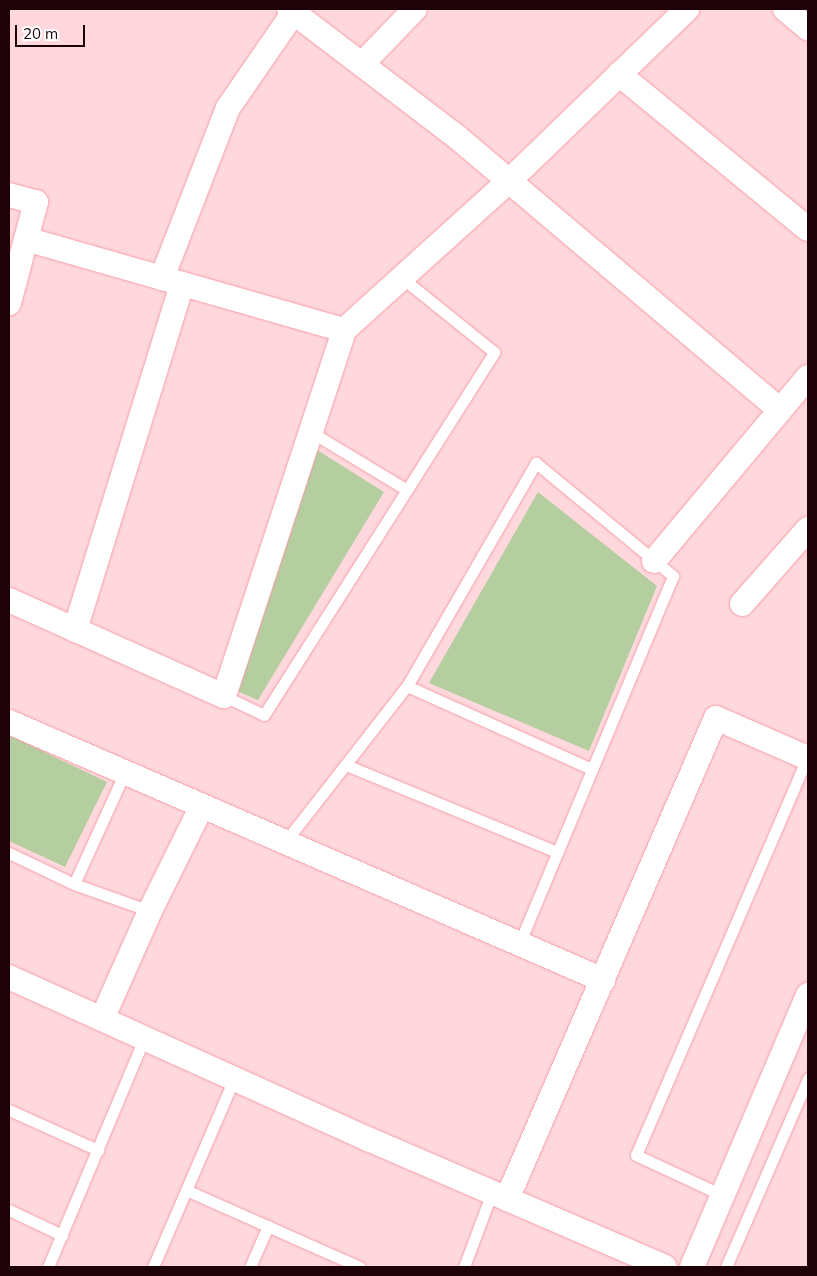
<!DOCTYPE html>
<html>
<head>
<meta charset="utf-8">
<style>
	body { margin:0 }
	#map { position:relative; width:817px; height:1276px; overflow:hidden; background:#fed8dc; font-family:Mulish,sans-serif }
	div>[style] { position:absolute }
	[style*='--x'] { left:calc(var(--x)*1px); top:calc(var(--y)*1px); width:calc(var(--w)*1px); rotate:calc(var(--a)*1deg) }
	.green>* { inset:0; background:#b4ce9f }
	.roads { filter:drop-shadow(0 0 1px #f79da8) drop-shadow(0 0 1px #f79da8) }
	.lane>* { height:11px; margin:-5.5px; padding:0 5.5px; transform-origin:5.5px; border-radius:5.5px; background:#fff }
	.street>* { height:24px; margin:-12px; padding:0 12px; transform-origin:12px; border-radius:12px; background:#fff }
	span { translate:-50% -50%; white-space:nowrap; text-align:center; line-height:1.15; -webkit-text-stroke:4.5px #fff; paint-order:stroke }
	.frame { position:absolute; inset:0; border:10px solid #1e0207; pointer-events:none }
	.scale { position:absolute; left:15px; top:25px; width:70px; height:22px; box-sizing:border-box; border:2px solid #1e0207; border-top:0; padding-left:6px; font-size:15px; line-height:18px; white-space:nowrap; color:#1e0207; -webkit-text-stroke:4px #fff; paint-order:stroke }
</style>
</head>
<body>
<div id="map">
	<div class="green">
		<div style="clip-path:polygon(317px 450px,384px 492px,258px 700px,237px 691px)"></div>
		<div style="clip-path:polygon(538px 492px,657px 586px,589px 751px,429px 683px)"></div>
		<div style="clip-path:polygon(9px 735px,107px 782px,65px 867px,9px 841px)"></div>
	</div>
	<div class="roads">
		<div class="lane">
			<div style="--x:311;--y:432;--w:112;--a:31.1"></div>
			<div style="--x:407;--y:686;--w:203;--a:24.2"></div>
			<div style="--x:224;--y:696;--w:44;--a:25.4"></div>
			<div style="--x:264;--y:715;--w:430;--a:-57.6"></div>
			<div style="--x:494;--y:352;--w:118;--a:-141.2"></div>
			<div style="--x:346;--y:765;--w:228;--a:22.4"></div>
			<div style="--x:285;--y:842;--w:198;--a:-52"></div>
			<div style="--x:407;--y:686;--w:258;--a:-60"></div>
			<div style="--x:536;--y:463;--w:178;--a:39.5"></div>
			<div style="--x:673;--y:576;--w:399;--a:112.7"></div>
			<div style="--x:9;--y:853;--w:72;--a:25.5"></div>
			<div style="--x:74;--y:884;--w:123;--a:-65.5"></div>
			<div style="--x:74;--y:884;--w:81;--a:19.6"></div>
			<div style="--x:9;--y:1110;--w:98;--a:24.2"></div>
			<div style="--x:186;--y:1190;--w:190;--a:23.9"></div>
			<div style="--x:722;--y:1195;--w:95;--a:-155.1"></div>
			<div style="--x:636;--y:1155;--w:433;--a:-66.7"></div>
			<div style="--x:9;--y:1210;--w:59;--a:25.3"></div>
			<div style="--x:48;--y:1267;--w:247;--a:-67.2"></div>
			<div style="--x:153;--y:1267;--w:205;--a:-66.7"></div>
			<div style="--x:250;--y:1267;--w:45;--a:-66.3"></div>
			<div style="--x:464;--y:1267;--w:80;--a:-69.5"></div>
			<div style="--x:726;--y:1267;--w:206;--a:-66.5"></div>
		</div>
		<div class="street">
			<div style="--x:289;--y:9;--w:211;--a:37.3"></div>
			<div style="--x:457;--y:137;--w:423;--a:40.2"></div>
			<div style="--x:785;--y:9;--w:30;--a:40"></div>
			<div style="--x:362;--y:64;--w:76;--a:-46.1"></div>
			<div style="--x:619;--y:74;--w:244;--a:39.4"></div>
			<div style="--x:9;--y:195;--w:28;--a:15"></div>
			<div style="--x:36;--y:202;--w:105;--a:105"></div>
			<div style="--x:26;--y:239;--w:331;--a:16"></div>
			<div style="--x:162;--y:278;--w:182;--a:-68.8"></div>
			<div style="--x:228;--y:108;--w:116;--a:-55.5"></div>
			<div style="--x:654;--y:561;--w:240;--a:-50.1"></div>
			<div style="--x:9;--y:600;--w:235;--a:24.1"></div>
			<div style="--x:224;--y:696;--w:385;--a:-71.8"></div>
			<div style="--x:344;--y:330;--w:222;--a:-42.1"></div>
			<div style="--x:509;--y:181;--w:248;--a:-44"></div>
			<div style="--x:742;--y:604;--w:100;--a:-48.7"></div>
			<div style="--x:75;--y:630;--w:362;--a:-72.8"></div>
			<div style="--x:9;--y:722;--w:648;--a:23.48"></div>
			<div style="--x:9;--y:977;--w:394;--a:24.3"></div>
			<div style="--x:368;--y:1139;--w:323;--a:23.3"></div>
			<div style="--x:102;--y:1019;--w:118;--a:-66"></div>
			<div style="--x:150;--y:911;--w:117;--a:-63.7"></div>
			<div style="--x:507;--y:1199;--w:524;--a:-66.51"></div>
			<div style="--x:716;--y:718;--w:100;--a:23.5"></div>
			<div style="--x:692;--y:1267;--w:296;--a:-66.9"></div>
		</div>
	</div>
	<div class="frame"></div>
	<div class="scale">20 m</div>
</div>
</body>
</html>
